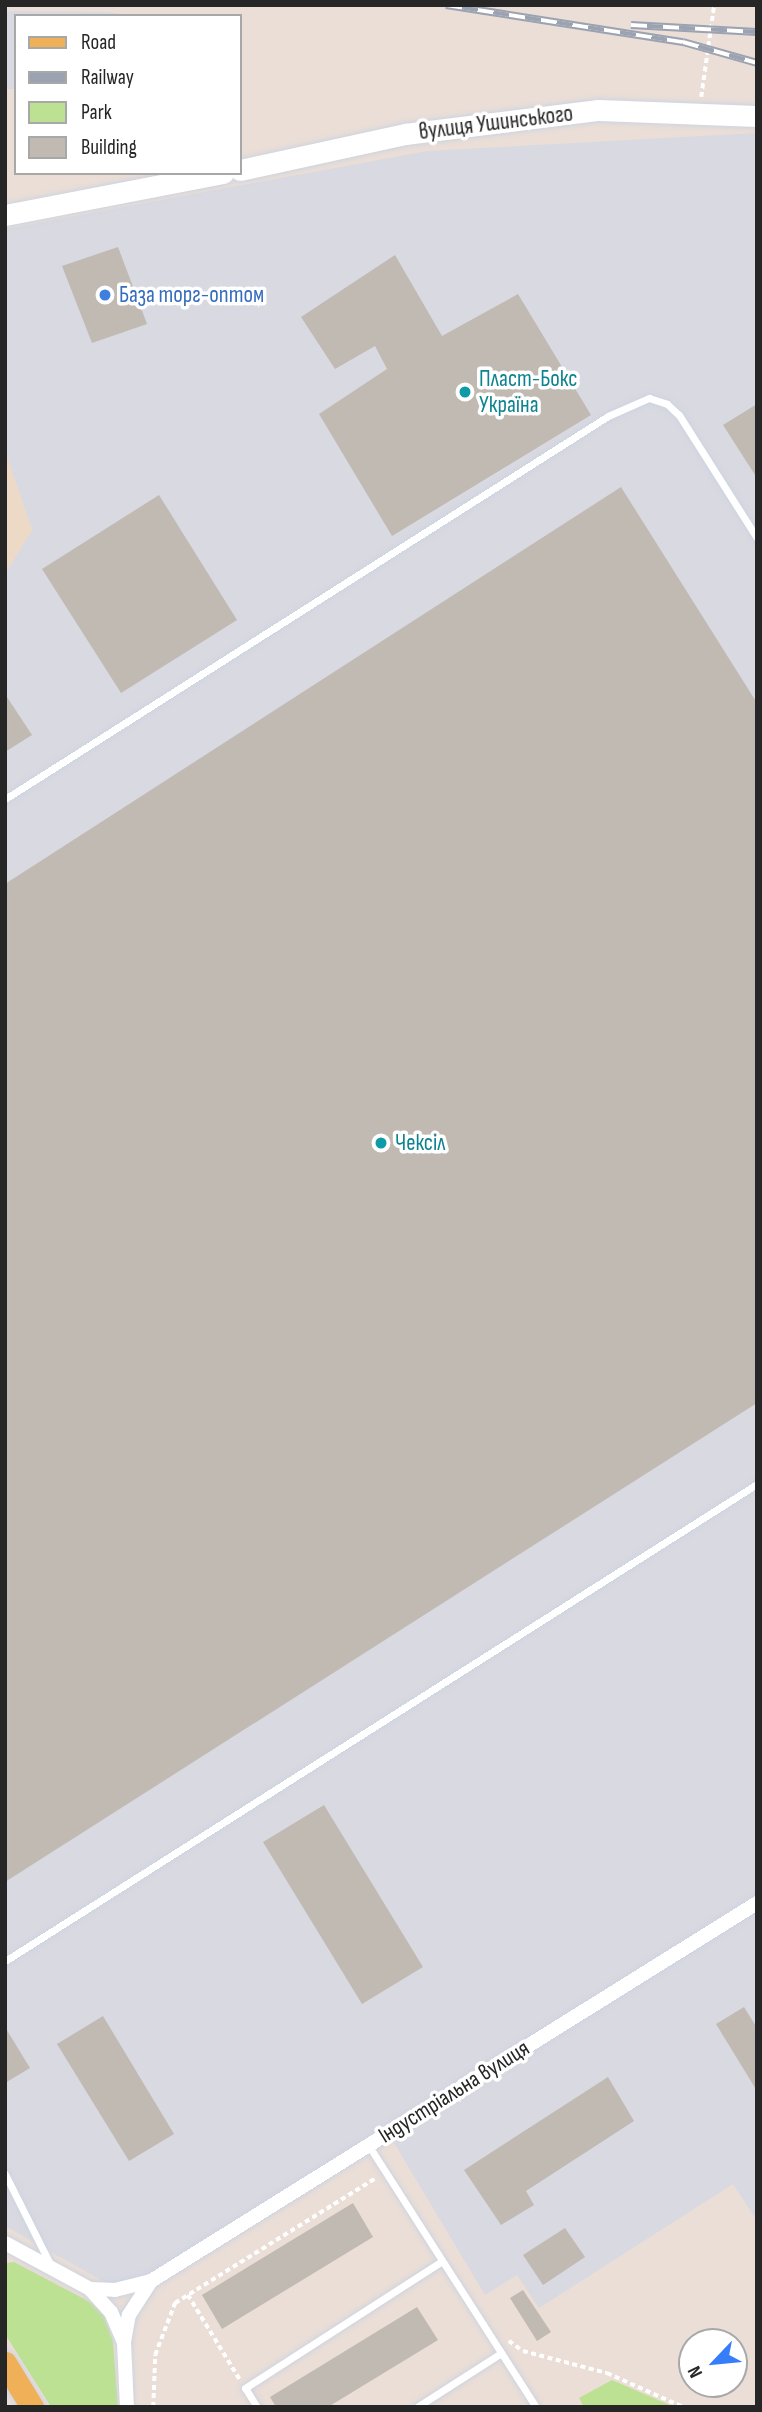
<!DOCTYPE html>
<html>
<head>
<meta charset="utf-8">
<style>
	body { margin:0 }
	#map { position:relative; width:762px; height:2412px; overflow:hidden; background:#eaded7; font-family:"Sofia Sans Condensed",sans-serif }
	div>[style] { position:absolute }
	[style*='--x'] { left:calc(var(--x)*1px); top:calc(var(--y)*1px); width:calc(var(--w)*1px); rotate:calc(var(--a)*1deg) }
	.industrial>* { inset:0; background:#d9d9e1 }
	.education>* { inset:0; background:#ecd9c6 }
	.green>* { inset:0; background:#bce193 }
	.building>* { inset:0; background:#c1bab3 }
	.path>* { height:3.5px; margin-top:-1.75px; transform-origin:0; background:repeating-linear-gradient(90deg,#fff 0 5px,transparent 0 8.5px) }
	.roads { filter:drop-shadow(0 0 2px #cdd4e0) drop-shadow(0 0 2px #cdd4e0) }
	.lane>* { height:7px; margin:-3.5px; padding:0 3.5px; transform-origin:3.5px; border-radius:3.5px; background:#fff }
	.street>* { height:14px; margin:-7px; padding:0 7px; transform-origin:7px; border-radius:7px; background:#fff }
	.secondary>* { height:21px; margin:-10.5px; padding:0 10.5px; transform-origin:10.5px; border-radius:10.5px; background:#fff }
	.primary>* { height:23px; margin:-11.5px; padding:0 11.5px; transform-origin:11.5px; border-radius:11.5px; background:#efb057 }
	.rail>* { height:8px; margin-top:-4px; transform-origin:0; background:repeating-linear-gradient(90deg,#fff 0 16px,#9ba2b1 0 32px); box-sizing:border-box; border-block:2px solid #9ba2b1 }
	.dots>* { width:19px; height:19px; translate:-50% -50%; box-sizing:border-box; border:4px solid #fff; border-radius:50% }
	span { translate:-50% -50%; white-space:nowrap; text-align:center; line-height:1.15; -webkit-text-stroke:7px #fff; paint-order:stroke }
	.street-label { font-size:23px; color:#262626 }
	.shop-label { font-size:23px; color:#366cbe }
	.left { translate:0 -50%; text-align:left }
	.culture-label { font-size:23px; color:#0d838f }
	.frame { position:absolute; inset:0; border:7px solid #262626; pointer-events:none }
	.legend { position:absolute; left:14px; top:14px; width:228px; height:161px; box-sizing:border-box; background:#fff; border:2px solid #a8a8a8; margin:0; padding:9px 12px; list-style:none; font-size:21px; color:#262626 }
	.legend li { display:flex; align-items:center; gap:14px; height:35px }
	.legend b { width:35px; border:2px solid #a8a8a8 }
	.north { position:absolute; left:678px; top:2328px; width:70px; height:70px; box-sizing:border-box; background:#fff; border:2px solid #a8a8a8; border-radius:50%; rotate:244deg; font-size:19px; font-weight:700; line-height:28px; text-align:center; color:#262626 }
	.north::after { content:''; display:block; margin:auto; width:24px; height:32px; background:#357df9; clip-path:polygon(50% 0,100% 100%,50% 72%,0 100%) }
</style>
</head>
<body>
<div id="map">
	<div class="industrial">
		<div style="clip-path:polygon(5px 11px,107px 12px,137px 16px,16px 16px,16px 89px,5px 89px)"></div>
		<div style="clip-path:polygon(757px 133px,757px 2221px,733px 2184px,539px 2308px,517px 2275px,485px 2295px,388px 2133px,151px 2281px,110px 2285px,5px 2226px,5px 574px,32px 530px,5px 451px,5px 229px,427px 151px)"></div>
	</div>
	<div class="education">
		<div style="clip-path:polygon(5px 451px,32px 530px,5px 574px)"></div>
	</div>
	<div class="green">
		<div style="clip-path:polygon(14px 2262px,90px 2302px,104px 2316px,113px 2341px,118px 2407px,51px 2407px,5px 2334px,5px 2263px)"></div>
		<div style="clip-path:polygon(612px 2380px,672px 2406px,673px 2407px,584px 2407px,579px 2398px)"></div>
	</div>
	<div class="building">
		<div style="clip-path:polygon(118px 247px,147px 324px,92px 343px,62px 266px)"></div>
		<div style="clip-path:polygon(395px 255px,442px 336px,518px 294px,591px 415px,392px 536px,319px 414px,387px 369px,375px 346px,335px 369px,301px 317px)"></div>
		<div style="clip-path:polygon(757px 404px,757px 478px,723px 425px)"></div>
		<div style="clip-path:polygon(621px 487px,757px 703px,757px 1403px,5px 1882px,5px 884px)"></div>
		<div style="clip-path:polygon(159px 495px,237px 620px,121px 693px,42px 569px)"></div>
		<div style="clip-path:polygon(5px 694px,32px 735px,5px 752px)"></div>
		<div style="clip-path:polygon(324px 1805px,423px 1967px,362px 2004px,263px 1842px)"></div>
		<div style="clip-path:polygon(744px 2007px,757px 2028px,757px 2091px,716px 2024px)"></div>
		<div style="clip-path:polygon(103px 2016px,174px 2134px,129px 2161px,57px 2044px)"></div>
		<div style="clip-path:polygon(5px 2027px,30px 2068px,5px 2083px)"></div>
		<div style="clip-path:polygon(608px 2077px,634px 2121px,526px 2191px,534px 2205px,501px 2225px,464px 2170px)"></div>
		<div style="clip-path:polygon(353px 2203px,373px 2237px,222px 2329px,202px 2295px)"></div>
		<div style="clip-path:polygon(565px 2228px,585px 2257px,543px 2285px,523px 2255px)"></div>
		<div style="clip-path:polygon(523px 2290px,551px 2332px,537px 2341px,510px 2298px)"></div>
		<div style="clip-path:polygon(417px 2307px,438px 2340px,328px 2407px,276px 2407px,270px 2397px)"></div>
	</div>
	<div class="path">
		<div style="--x:701;--y:97;--w:93;--a:-82"></div>
		<div style="--x:188;--y:2295;--w:100;--a:58.5"></div>
		<div style="--x:509;--y:2341;--w:17;--a:36"></div>
		<div style="--x:523;--y:2351;--w:87;--a:14.7"></div>
		<div style="--x:607;--y:2373;--w:83;--a:24.1"></div>
		<div style="--x:153;--y:2407;--w:52;--a:-87.8"></div>
		<div style="--x:155;--y:2355;--w:56;--a:-69"></div>
		<div style="--x:175;--y:2303;--w:237;--a:-31.9"></div>
	</div>
	<div class="roads">
		<div class="lane">
			<div style="--x:5;--y:799;--w:714;--a:-32.42"></div>
			<div style="--x:608;--y:416;--w:45;--a:-23.7"></div>
			<div style="--x:649;--y:398;--w:19;--a:18"></div>
			<div style="--x:667;--y:404;--w:16;--a:43"></div>
			<div style="--x:679;--y:415;--w:146;--a:57.6"></div>
			<div style="--x:5;--y:1961;--w:891;--a:-32.39"></div>
			<div style="--x:369;--y:2146;--w:310;--a:57.4"></div>
			<div style="--x:5;--y:2174;--w:101;--a:63.4"></div>
			<div style="--x:257;--y:2407;--w:22;--a:-122"></div>
			<div style="--x:245;--y:2388;--w:234;--a:-32.8"></div>
			<div style="--x:417;--y:2407;--w:100;--a:-32.7"></div>
		</div>
		<div class="street">
			<div style="--x:5;--y:2243;--w:97;--a:28.4"></div>
			<div style="--x:90;--y:2289;--w:31;--a:48"></div>
			<div style="--x:111;--y:2312;--w:33;--a:67"></div>
			<div style="--x:124;--y:2342;--w:65;--a:87.4"></div>
			<div style="--x:90;--y:2289;--w:25;--a:2"></div>
			<div style="--x:115;--y:2290;--w:37;--a:-14"></div>
			<div style="--x:151;--y:2281;--w:714;--a:-31.95"></div>
			<div style="--x:124;--y:2342;--w:27;--a:-80"></div>
			<div style="--x:129;--y:2315;--w:40;--a:-57.1"></div>
		</div>
		<div class="secondary">
			<div style="--x:240;--y:170;--w:169;--a:-12.3"></div>
			<div style="--x:405;--y:134;--w:195;--a:-7.1"></div>
			<div style="--x:599;--y:110;--w:158;--a:2.2"></div>
			<div style="--x:5;--y:215;--w:222;--a:-10.9"></div>
		</div>
		<div class="primary">
			<div style="--x:5;--y:2363;--w:52;--a:58.5"></div>
		</div>
	</div>
	<div class="rail">
		<div style="--x:446;--y:5;--w:240;--a:8.9"></div>
		<div style="--x:683;--y:42;--w:77;--a:15.8"></div>
		<div style="--x:631;--y:25;--w:126;--a:3.2"></div>
	</div>
	<div class="dots">
		<div style="left:105px;top:295px;background:#3f7fe0"></div>
		<div style="left:465px;top:392px;background:#0f9aa8"></div>
		<div style="left:381px;top:1143px;background:#0f9aa8"></div>
	</div>
	<div class="street-label">
		<span style="left:496px;top:123px;rotate:-7deg">вулиця Ушинського</span>
		<span style="left:454px;top:2092px;rotate:-32deg">Індустріальна вулиця</span>
	</div>
	<div class="shop-label">
		<span class="left" style="left:119px;top:295px">База торг-оптом</span>
	</div>
	<div class="culture-label">
		<span class="left" style="left:479px;top:392px">Пласт-Бокс<br>Україна</span>
		<span class="left" style="left:395px;top:1143px">Чексіл</span>
	</div>
	<div class="frame"></div>
	<ul class="legend">
	<li><b style="height:9px;background:#efb057"></b>Road</li>
	<li><b style="height:9px;background:#9ba2b1"></b>Railway</li>
	<li><b style="height:19px;background:#bce193"></b>Park</li>
	<li><b style="height:19px;background:#c1bab3"></b>Building</li>
	</ul>
	<div class="north">N</div>
</div>
</body>
</html>
